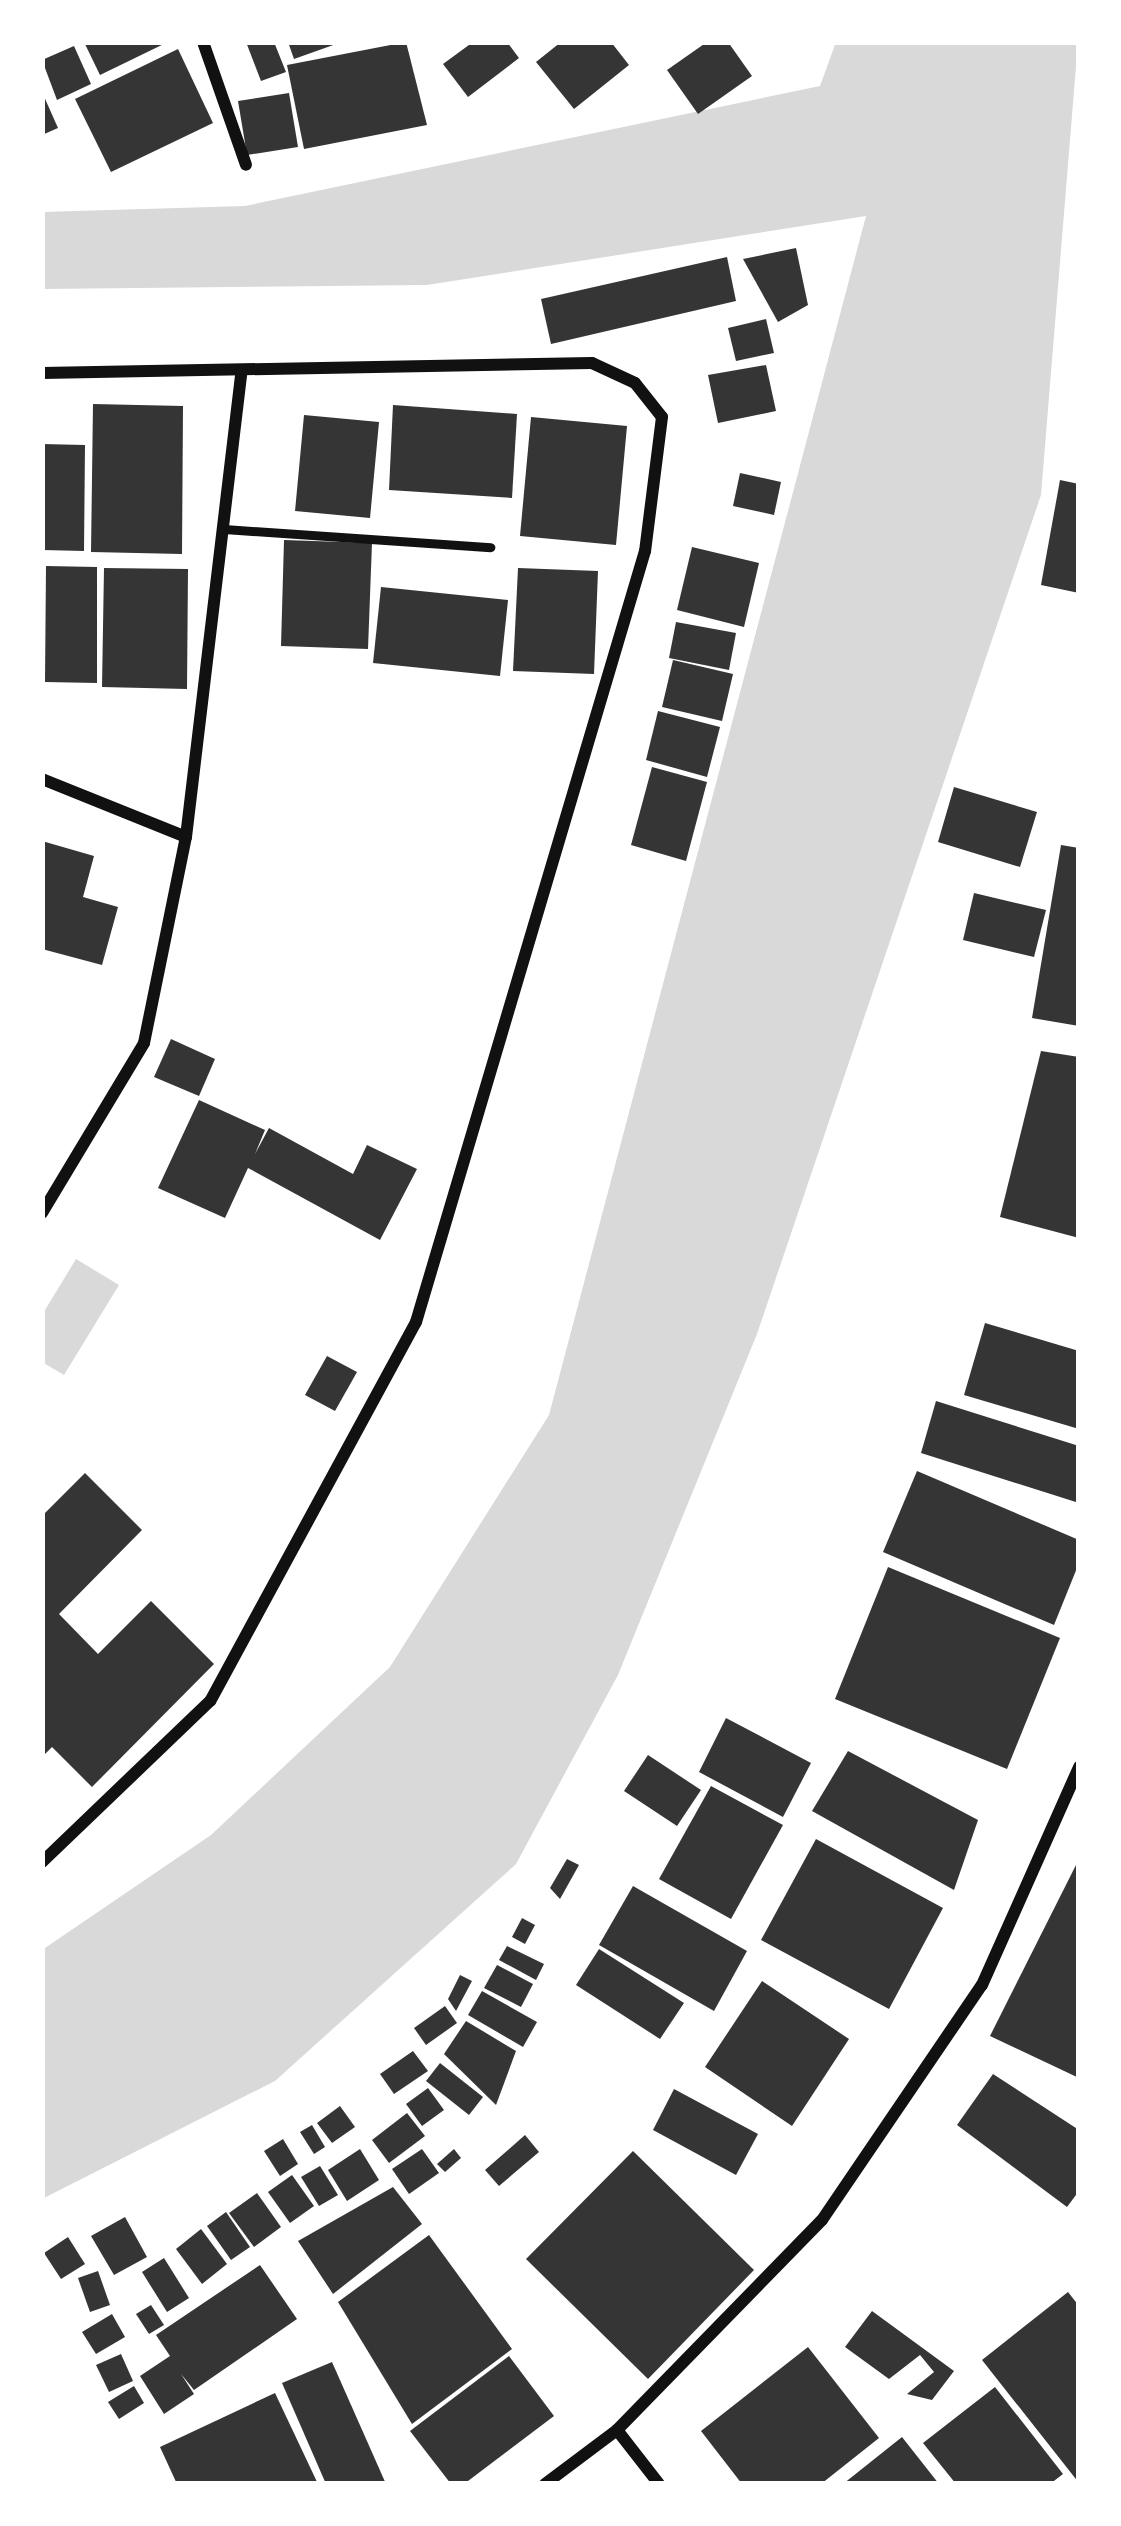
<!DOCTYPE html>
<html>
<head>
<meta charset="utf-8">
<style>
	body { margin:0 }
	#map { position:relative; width:1121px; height:2526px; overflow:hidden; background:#fff; font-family:Raleway,sans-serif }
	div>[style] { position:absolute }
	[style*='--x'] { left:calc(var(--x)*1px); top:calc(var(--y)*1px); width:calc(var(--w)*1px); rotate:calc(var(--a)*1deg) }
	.water>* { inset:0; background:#d9d9d9 }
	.building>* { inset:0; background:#353535 }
	.service>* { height:9px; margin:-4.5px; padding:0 4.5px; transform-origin:4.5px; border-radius:4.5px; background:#111 }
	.minor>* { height:12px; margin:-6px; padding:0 6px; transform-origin:6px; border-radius:6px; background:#111 }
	span { translate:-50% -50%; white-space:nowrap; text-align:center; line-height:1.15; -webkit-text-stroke:9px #fff; paint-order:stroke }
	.frame { position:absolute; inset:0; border:45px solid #fff; pointer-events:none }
</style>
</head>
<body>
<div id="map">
	<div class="water">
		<div style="clip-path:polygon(836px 42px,1078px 42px,1041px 495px,757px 1334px,618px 1675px,516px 1864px,275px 2081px,42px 2199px,42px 1950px,211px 1835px,390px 1667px,549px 1415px,866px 216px,427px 285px,42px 289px,42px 212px,245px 206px,820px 86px)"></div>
		<div style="clip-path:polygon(76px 1259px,119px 1285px,64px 1375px,42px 1362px,42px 1315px)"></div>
	</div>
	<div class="building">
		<div style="clip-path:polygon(84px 42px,168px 42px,100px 75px)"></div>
		<div style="clip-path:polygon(246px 42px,274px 42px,286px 72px,261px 81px)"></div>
		<div style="clip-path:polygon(288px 42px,339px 42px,339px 43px,294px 59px)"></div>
		<div style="clip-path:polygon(406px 42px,427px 125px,304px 149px,287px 65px)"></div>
		<div style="clip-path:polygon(473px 42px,507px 42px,519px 58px,468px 97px,443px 64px)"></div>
		<div style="clip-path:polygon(561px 42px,611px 42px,629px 65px,574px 109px,536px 62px)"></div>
		<div style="clip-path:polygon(707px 42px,728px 42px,752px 76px,698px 114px,667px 70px)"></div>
		<div style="clip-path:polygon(74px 46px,91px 84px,57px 100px,42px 60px)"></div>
		<div style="clip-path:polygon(178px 49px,213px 123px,111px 172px,75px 99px)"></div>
		<div style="clip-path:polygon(42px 92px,58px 128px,42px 135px)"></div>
		<div style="clip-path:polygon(289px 93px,298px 147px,247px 155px,238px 101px)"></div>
		<div style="clip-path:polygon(796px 248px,808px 305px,778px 322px,743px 259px)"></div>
		<div style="clip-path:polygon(727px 257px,736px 301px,551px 344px,541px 299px)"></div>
		<div style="clip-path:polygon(766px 319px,774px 353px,736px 361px,728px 328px)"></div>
		<div style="clip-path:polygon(766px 365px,776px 411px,718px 423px,708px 375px)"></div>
		<div style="clip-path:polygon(93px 404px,183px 406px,182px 554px,91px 552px)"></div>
		<div style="clip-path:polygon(393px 405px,517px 414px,512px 498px,389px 490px)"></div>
		<div style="clip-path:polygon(304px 415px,379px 422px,370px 518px,295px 511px)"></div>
		<div style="clip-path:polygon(531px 417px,627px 426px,616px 545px,520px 536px)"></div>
		<div style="clip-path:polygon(42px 444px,85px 445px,84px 551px,42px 550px)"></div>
		<div style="clip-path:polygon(740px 473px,781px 482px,774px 515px,733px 506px)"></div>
		<div style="clip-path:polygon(1060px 480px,1079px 484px,1079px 593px,1041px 585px)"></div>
		<div style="clip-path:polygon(284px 540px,372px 543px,368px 649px,281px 646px)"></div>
		<div style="clip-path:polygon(692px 547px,759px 563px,744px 627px,677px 610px)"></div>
		<div style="clip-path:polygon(46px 566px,97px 567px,97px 683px,45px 682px)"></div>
		<div style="clip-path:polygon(104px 568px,188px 569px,187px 689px,102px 687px)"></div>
		<div style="clip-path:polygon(518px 568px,598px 571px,594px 674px,513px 671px)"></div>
		<div style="clip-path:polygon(381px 587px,508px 600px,500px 676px,373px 663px)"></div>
		<div style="clip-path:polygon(676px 622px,736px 633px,729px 670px,669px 658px)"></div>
		<div style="clip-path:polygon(673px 660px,733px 674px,722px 721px,662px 707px)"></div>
		<div style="clip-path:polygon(658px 711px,720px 727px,707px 777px,646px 760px)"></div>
		<div style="clip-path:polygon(652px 767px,707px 782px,686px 861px,631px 845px)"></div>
		<div style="clip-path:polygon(954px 787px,1037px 812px,1020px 867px,938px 842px)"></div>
		<div style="clip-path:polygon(42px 841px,94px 856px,83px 897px,118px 907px,102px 965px,42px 949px)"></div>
		<div style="clip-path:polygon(1061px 845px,1079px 848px,1079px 1026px,1032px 1018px)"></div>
		<div style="clip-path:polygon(974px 893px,1046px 910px,1034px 957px,963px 940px)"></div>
		<div style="clip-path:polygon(171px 1039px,215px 1059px,199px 1096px,154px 1077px)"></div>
		<div style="clip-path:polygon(1041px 1051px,1079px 1057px,1079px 1238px,1000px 1217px)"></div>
		<div style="clip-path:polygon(199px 1100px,265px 1130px,255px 1154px,269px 1128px,353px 1174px,367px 1145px,417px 1169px,380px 1240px,248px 1168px,225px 1218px,158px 1188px)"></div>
		<div style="clip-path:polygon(985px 1323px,1079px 1351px,1079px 1429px,964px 1395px)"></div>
		<div style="clip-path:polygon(327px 1356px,357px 1372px,335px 1411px,305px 1395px)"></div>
		<div style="clip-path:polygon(936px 1401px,1079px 1446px,1079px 1503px,921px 1453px)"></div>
		<div style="clip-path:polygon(917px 1471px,1079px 1540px,1079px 1563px,1054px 1625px,883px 1552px)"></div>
		<div style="clip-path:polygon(85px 1473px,142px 1530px,59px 1614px,98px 1654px,151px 1601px,214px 1664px,92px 1787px,52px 1747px,42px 1757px,42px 1516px)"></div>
		<div style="clip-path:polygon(888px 1567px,1060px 1638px,1007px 1769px,835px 1699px)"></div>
		<div style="clip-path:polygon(726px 1718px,811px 1763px,783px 1817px,699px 1772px)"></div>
		<div style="clip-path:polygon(848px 1751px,978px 1820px,954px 1890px,812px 1811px)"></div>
		<div style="clip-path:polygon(648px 1755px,701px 1790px,677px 1826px,624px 1791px)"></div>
		<div style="clip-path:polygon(711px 1786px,783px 1825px,731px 1919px,659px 1879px)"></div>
		<div style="clip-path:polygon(816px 1839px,943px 1908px,889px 2009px,761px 1940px)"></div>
		<div style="clip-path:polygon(567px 1859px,579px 1865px,560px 1899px,550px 1888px)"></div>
		<div style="clip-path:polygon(1079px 1859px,1079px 2078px,990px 2036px)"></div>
		<div style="clip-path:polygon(633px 1886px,747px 1951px,714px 2011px,599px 1945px)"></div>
		<div style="clip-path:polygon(522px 1918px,535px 1925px,525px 1944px,512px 1937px)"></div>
		<div style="clip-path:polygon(507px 1946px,544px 1964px,536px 1980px,499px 1960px)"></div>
		<div style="clip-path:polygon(599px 1949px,684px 2003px,660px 2039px,576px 1985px)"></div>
		<div style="clip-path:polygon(497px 1965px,533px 1984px,521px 2007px,484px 1988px)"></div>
		<div style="clip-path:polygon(460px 1975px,472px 1981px,456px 2011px,448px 1999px)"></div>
		<div style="clip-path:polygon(762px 1981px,849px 2039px,792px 2126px,705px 2067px)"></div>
		<div style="clip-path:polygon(482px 1991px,537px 2022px,523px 2047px,468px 2015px)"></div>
		<div style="clip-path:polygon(445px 2006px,457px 2023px,426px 2045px,414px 2028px)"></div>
		<div style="clip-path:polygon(466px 2021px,516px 2051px,496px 2105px,444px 2054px)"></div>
		<div style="clip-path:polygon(413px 2051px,428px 2071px,394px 2094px,380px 2074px)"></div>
		<div style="clip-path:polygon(440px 2063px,483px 2097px,469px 2115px,426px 2081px)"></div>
		<div style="clip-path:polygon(993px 2074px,1079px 2130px,1079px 2191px,1067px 2207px,957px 2125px)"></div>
		<div style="clip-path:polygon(428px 2088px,444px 2110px,422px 2126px,406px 2104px)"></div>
		<div style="clip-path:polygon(674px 2089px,758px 2134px,736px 2175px,653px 2130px)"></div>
		<div style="clip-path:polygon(340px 2106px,355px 2127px,332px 2143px,317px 2123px)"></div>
		<div style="clip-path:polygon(407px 2113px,425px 2136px,389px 2163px,372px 2140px)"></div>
		<div style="clip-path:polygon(312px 2125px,325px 2147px,314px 2154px,300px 2132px)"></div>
		<div style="clip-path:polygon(525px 2135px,539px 2152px,499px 2186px,485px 2170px)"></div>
		<div style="clip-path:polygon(283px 2139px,298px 2164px,280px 2176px,264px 2151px)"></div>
		<div style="clip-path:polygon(360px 2149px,379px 2180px,347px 2201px,328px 2170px)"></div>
		<div style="clip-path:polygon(422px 2149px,439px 2173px,409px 2194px,392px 2169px)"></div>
		<div style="clip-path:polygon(454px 2149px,461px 2158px,445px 2172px,437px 2164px)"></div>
		<div style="clip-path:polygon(633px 2151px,754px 2270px,648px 2379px,526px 2259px)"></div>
		<div style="clip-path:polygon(320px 2166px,338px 2195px,319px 2206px,301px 2177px)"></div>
		<div style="clip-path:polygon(292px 2175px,314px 2206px,290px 2223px,268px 2192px)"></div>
		<div style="clip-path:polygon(393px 2187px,422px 2224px,333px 2294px,298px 2241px)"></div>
		<div style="clip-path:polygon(257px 2193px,281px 2227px,254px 2247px,229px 2213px)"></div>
		<div style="clip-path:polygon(226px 2212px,250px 2247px,231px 2260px,207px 2226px)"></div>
		<div style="clip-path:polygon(125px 2217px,147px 2257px,114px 2275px,91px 2236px)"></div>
		<div style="clip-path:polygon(201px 2229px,227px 2264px,202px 2284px,176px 2249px)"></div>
		<div style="clip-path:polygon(429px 2235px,512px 2349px,412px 2424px,338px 2302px)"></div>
		<div style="clip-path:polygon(68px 2237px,85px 2264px,61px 2279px,44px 2253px)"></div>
		<div style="clip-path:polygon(164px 2258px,189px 2298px,167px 2312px,142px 2272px)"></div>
		<div style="clip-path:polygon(260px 2265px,297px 2319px,194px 2390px,181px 2374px,194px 2394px,164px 2414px,140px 2376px,170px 2356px,156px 2335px)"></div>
		<div style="clip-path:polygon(98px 2271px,110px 2305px,90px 2312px,78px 2278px)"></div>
		<div style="clip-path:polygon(1068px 2292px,1079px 2306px,1079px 2483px,982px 2360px)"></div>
		<div style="clip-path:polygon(151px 2305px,164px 2325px,149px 2334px,136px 2314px)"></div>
		<div style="clip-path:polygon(872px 2311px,954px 2371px,932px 2400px,907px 2394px,934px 2372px,920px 2355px,889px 2379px,845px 2347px)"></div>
		<div style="clip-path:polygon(112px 2314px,125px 2337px,96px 2354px,82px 2332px)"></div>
		<div style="clip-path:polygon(808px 2347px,879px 2438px,821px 2484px,742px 2484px,701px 2431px)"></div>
		<div style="clip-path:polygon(121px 2354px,133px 2381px,109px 2392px,96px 2365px)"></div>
		<div style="clip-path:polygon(509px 2356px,554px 2416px,464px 2484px,451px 2484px,410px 2431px)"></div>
		<div style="clip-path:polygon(332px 2362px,386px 2484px,326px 2484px,282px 2383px)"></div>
		<div style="clip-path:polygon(134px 2386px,144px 2403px,119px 2419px,108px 2402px)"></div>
		<div style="clip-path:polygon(995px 2387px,1063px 2474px,1050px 2484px,956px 2484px,923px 2443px)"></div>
		<div style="clip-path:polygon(275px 2393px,318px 2484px,177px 2484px,160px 2447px)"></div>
		<div style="clip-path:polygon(902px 2437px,939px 2484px,843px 2484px)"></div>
	</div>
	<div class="service">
		<div style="--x:224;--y:529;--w:267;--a:3.9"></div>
	</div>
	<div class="minor">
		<div style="--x:203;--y:42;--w:130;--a:70.7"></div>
		<div style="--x:42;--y:373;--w:550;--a:-1.04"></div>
		<div style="--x:592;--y:363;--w:47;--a:24.9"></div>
		<div style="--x:635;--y:383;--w:43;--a:51.5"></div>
		<div style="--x:662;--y:417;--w:135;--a:97.2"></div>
		<div style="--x:645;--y:551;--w:804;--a:106.54"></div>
		<div style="--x:416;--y:1322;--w:431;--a:118.5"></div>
		<div style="--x:210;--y:1701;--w:233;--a:136.2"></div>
		<div style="--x:42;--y:779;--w:155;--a:21.9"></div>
		<div style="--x:42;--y:1213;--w:198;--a:-59"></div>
		<div style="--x:144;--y:1043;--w:210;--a:-78.5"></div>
		<div style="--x:186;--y:837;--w:470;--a:-83.2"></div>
		<div style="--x:617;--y:2430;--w:68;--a:52.1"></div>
		<div style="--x:545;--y:2484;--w:90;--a:-36.9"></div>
		<div style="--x:617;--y:2430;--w:293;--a:-45.7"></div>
		<div style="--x:822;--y:2220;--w:284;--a:-55.8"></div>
		<div style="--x:982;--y:1985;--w:239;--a:-66"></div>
	</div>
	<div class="frame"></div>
</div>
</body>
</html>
